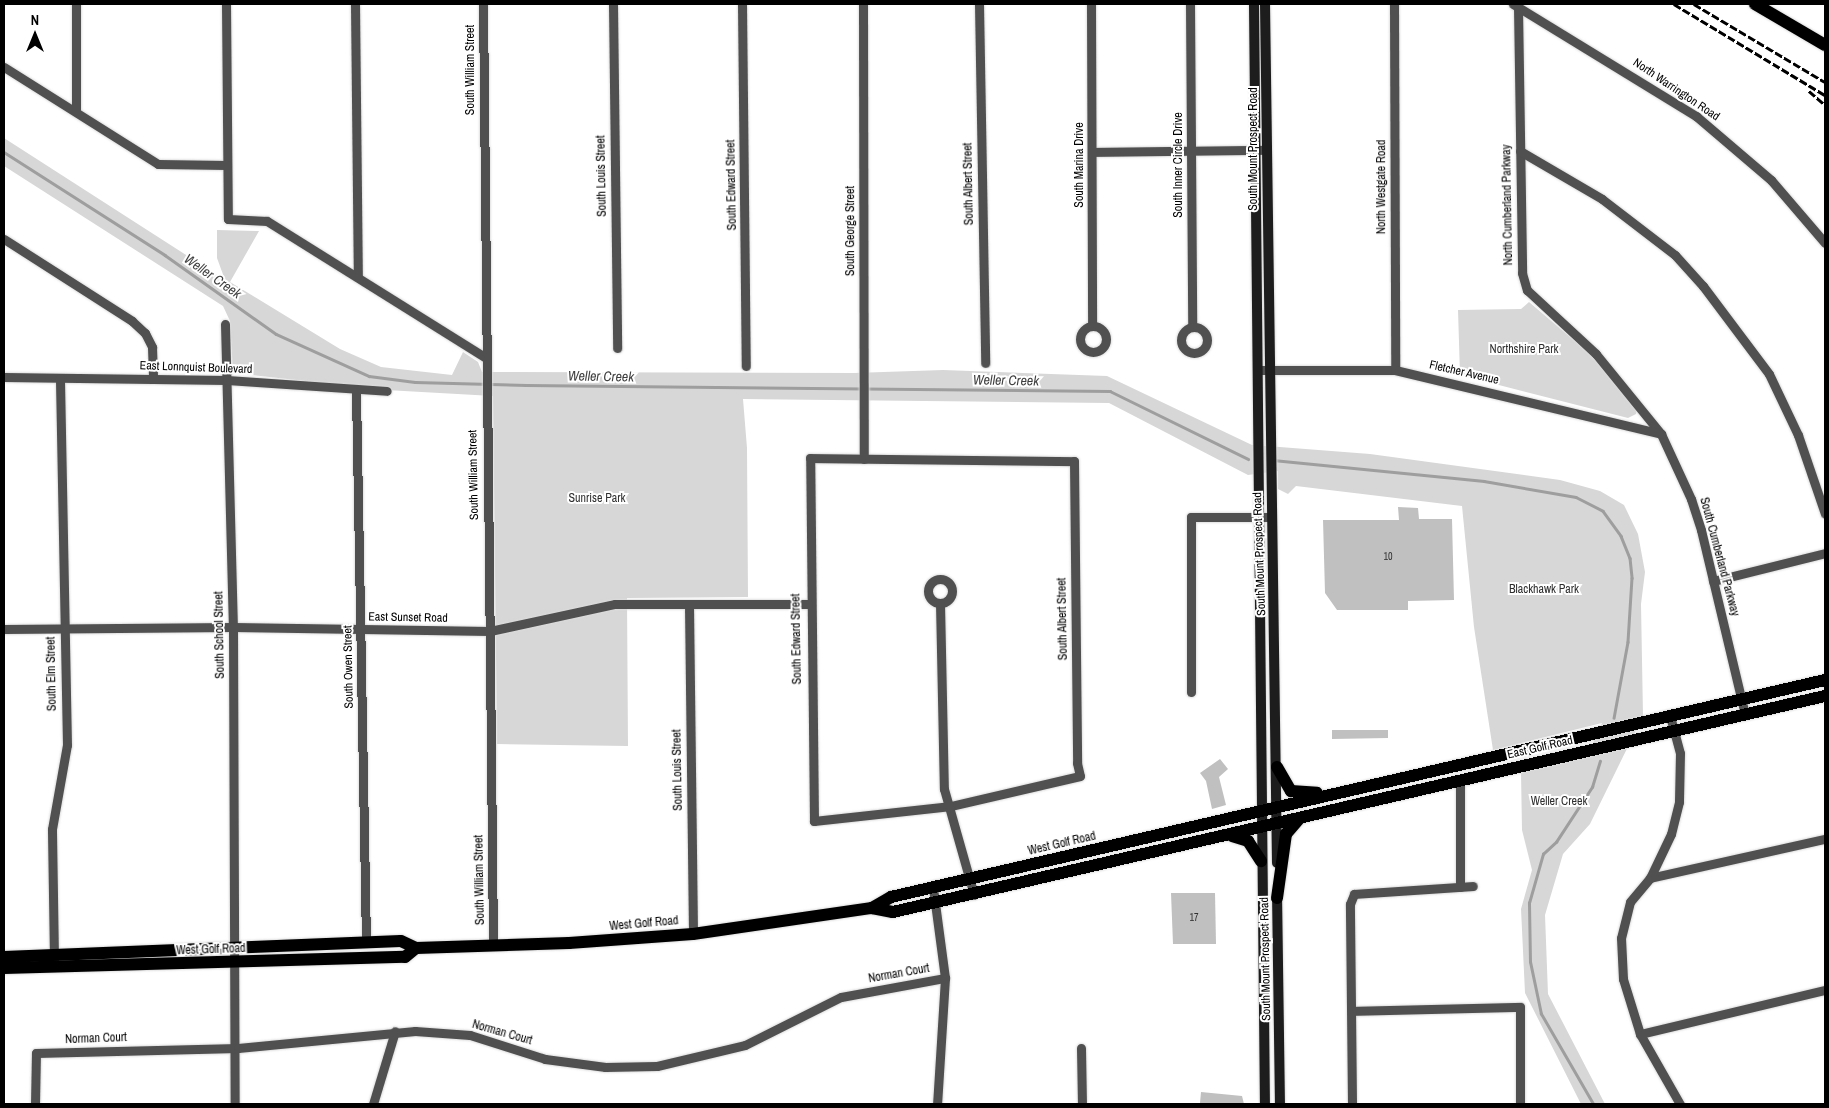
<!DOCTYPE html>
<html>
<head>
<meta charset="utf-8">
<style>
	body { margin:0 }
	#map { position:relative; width:1829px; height:1108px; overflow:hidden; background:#fff; font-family:"Archivo Narrow",sans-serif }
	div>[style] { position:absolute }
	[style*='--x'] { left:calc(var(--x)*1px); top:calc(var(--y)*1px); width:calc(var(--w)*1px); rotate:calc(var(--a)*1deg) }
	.green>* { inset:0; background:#d7d7d7 }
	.stream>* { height:2.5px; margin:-1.25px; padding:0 1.25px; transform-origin:1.25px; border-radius:1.25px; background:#9e9e9e }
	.building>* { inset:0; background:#c0c0c0 }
	.roads { filter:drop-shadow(0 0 1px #dbdbdb) drop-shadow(0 0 1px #dbdbdb) }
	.minor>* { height:9px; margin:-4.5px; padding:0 4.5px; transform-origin:4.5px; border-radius:4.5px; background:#505050 }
	.minor>.ring { margin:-4.5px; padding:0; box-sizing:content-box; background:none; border:9px solid #505050; border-radius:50% }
	.secondary>* { height:10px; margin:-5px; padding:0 5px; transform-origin:5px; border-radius:5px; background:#1d1d1d }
	.primary>* { height:12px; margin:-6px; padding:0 6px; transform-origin:6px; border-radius:6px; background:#000 }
	.rail>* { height:2.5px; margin-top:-1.25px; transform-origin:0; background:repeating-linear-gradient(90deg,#000 0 8px,transparent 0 10.5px) }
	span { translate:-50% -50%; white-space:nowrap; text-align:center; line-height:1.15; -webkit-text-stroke:4px #fff; paint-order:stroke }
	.number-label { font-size:10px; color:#303030 }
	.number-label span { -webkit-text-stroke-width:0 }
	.street-label { font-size:12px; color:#000 }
	.park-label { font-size:12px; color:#2e2e2e }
	.water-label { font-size:14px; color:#3f3f3f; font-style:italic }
	.frame { position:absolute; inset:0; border:5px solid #000; pointer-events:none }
	.north { position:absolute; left:10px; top:10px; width:50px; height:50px; -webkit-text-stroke:4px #fff; paint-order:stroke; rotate:0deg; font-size:14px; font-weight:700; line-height:20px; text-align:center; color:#000 }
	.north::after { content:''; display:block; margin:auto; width:18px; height:22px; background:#000; clip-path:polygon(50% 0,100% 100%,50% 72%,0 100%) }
</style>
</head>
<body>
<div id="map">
	<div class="green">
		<div style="clip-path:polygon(4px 138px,225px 280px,217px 258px,217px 230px,259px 231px,230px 282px,340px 349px,381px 367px,452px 375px,463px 352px,478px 362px,482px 372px,854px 373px,943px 370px,1107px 376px,1252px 445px,1370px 454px,1560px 480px,1600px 491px,1624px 505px,1638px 534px,1645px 572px,1641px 604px,1643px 716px,1590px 824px,1563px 854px,1545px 915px,1548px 994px,1605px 1104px,1581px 1104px,1525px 993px,1521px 909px,1532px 870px,1522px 830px,1521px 773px,1587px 757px,1602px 723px,1493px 750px,1474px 627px,1462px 506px,1296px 486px,1288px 494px,1278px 489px,1278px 471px,1248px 475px,1109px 403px,743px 399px,747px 448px,748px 597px,627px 598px,628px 746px,497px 744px,493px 396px,386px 390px,233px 373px,230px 321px,223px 306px,4px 166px)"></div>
		<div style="clip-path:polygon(1529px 302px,1590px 354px,1637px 408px,1636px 414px,1628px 418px,1460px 375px,1458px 310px,1521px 309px)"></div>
	</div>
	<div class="stream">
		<div style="--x:4;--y:152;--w:191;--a:32.6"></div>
		<div style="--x:165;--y:255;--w:136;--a:35.4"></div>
		<div style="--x:276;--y:334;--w:102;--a:24.3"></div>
		<div style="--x:369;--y:376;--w:46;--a:7.4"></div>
		<div style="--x:415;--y:382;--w:111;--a:1.5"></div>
		<div style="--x:526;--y:385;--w:584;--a:0.59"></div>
		<div style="--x:1110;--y:391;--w:154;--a:26.2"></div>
		<div style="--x:1273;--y:460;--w:212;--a:5.7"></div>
		<div style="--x:1484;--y:481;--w:93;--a:9.9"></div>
		<div style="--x:1576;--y:497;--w:30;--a:27"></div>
		<div style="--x:1603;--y:511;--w:31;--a:54"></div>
		<div style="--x:1621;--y:536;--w:24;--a:68"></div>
		<div style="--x:1630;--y:558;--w:20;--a:84"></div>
		<div style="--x:1632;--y:578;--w:64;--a:93.6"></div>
		<div style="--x:1628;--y:642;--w:77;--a:100.4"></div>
		<div style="--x:1593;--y:1104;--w:104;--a:-120"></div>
		<div style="--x:1541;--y:1014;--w:53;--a:-101.9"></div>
		<div style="--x:1530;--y:962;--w:59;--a:-91"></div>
		<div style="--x:1529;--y:903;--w:51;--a:-74.1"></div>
		<div style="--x:1543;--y:854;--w:18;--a:-43"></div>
		<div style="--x:1556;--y:842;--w:66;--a:-56.8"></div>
		<div style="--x:1592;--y:787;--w:27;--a:-73"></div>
	</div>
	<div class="building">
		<div style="clip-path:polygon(1398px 507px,1418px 508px,1419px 519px,1452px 519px,1454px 600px,1408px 601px,1408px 610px,1337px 610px,1325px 593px,1323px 520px,1399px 520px)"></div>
		<div style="clip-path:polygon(1332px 730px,1388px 730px,1388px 738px,1332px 739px)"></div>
		<div style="clip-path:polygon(1220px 759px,1228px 769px,1219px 777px,1226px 805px,1212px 809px,1206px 781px,1200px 773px)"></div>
		<div style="clip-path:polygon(1171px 893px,1215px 893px,1216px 944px,1173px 944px)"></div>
		<div style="clip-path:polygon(1201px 1092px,1242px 1096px,1244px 1104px,1206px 1104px,1200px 1103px)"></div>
	</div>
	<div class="roads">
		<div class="minor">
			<div style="--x:226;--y:4;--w:215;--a:89.5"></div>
			<div style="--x:228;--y:219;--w:39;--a:3"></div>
			<div style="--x:267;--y:221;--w:257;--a:32"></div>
			<div style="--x:355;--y:4;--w:273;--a:89.4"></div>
			<div style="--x:483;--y:4;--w:942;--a:89.39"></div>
			<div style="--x:613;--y:4;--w:344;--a:89.3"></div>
			<div style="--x:742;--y:4;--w:362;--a:89.4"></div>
			<div style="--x:863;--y:4;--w:455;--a:89.9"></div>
			<div style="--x:979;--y:4;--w:359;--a:89"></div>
			<div style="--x:1091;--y:4;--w:322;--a:89.8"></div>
			<div style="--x:1190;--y:4;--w:323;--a:89.6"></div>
			<div style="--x:1394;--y:4;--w:366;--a:89.8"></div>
			<div style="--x:1513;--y:4;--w:215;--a:31.5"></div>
			<div style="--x:1696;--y:116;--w:99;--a:40.5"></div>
			<div style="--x:1771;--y:180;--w:83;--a:49.4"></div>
			<div style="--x:1518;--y:7;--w:266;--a:89.1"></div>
			<div style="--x:1522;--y:273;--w:18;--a:74"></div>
			<div style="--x:1527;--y:290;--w:94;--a:42.8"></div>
			<div style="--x:1596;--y:354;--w:103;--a:50.9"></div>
			<div style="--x:1661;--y:434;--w:72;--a:65.2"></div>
			<div style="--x:1691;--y:499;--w:33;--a:72"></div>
			<div style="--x:1701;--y:530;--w:190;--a:76.6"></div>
			<div style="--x:4;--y:67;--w:182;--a:32.2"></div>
			<div style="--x:158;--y:164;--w:69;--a:0.8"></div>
			<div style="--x:76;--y:109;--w:105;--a:-90"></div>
			<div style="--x:1520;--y:151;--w:95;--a:30.3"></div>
			<div style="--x:1602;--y:199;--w:92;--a:37.5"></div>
			<div style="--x:1675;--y:255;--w:42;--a:47.9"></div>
			<div style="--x:1703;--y:286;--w:110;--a:53.1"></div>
			<div style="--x:1769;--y:374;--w:68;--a:64.6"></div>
			<div style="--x:1798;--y:435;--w:83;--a:71.1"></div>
			<div style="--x:1092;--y:152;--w:174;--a:-0.7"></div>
			<div style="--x:4;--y:239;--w:152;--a:32.6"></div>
			<div style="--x:132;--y:321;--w:18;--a:43"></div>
			<div style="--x:145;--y:333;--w:16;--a:63"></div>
			<div style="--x:152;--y:347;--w:32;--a:88"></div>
			<div style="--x:225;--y:324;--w:303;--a:88.5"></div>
			<div style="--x:233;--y:627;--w:477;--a:89.8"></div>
			<div class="ring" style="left:1080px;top:326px;width:17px;height:17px"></div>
			<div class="ring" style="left:1181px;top:327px;width:17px;height:17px"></div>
			<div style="--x:1257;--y:370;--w:138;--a:0"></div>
			<div style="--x:1395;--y:370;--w:274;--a:13.5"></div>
			<div style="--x:4;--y:377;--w:223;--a:0.8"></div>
			<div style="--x:227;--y:380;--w:160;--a:3.9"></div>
			<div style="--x:356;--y:392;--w:550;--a:88.96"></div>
			<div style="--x:810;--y:458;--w:264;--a:0.7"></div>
			<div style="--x:1074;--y:461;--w:302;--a:89.4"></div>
			<div style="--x:1077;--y:763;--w:13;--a:77"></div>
			<div style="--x:1080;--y:776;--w:132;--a:166.9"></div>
			<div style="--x:951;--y:806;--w:138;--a:173.8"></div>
			<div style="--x:814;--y:821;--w:363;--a:-90.6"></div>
			<div class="ring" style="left:928px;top:579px;width:15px;height:15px"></div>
			<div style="--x:1713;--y:581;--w:115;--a:-14"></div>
			<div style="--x:940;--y:603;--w:186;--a:88.8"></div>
			<div style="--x:944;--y:789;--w:110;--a:74.2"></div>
			<div style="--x:689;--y:605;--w:329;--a:89.3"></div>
			<div style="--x:4;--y:629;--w:229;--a:-0.5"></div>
			<div style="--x:233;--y:627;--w:257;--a:0.9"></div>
			<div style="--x:490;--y:631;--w:128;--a:-12.2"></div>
			<div style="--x:615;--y:604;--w:193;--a:0"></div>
			<div style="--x:1191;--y:692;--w:175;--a:-90"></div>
			<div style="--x:1191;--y:517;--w:80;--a:0"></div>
			<div style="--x:1670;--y:716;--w:38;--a:75"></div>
			<div style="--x:1680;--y:753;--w:49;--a:91.2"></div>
			<div style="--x:1679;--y:802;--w:33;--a:104"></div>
			<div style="--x:1671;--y:834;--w:49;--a:115.5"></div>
			<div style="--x:1650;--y:878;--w:31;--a:130"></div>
			<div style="--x:1630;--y:902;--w:37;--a:104"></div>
			<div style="--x:1621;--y:938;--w:41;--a:87.2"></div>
			<div style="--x:1623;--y:979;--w:58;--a:72.8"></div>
			<div style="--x:1640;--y:1034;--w:81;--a:60.3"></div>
			<div style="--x:1460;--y:781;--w:106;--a:90"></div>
			<div style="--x:1650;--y:878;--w:179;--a:-12.6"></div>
			<div style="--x:933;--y:888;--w:91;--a:82.4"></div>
			<div style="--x:945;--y:978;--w:126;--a:93.6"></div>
			<div style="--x:54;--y:959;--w:130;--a:-90.9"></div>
			<div style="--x:52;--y:829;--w:85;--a:-79.9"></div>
			<div style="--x:67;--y:745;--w:367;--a:-91.1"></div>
			<div style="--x:1352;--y:1011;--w:168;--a:-1.4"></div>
			<div style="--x:1520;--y:1007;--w:97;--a:90"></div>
			<div style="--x:1640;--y:1034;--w:190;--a:-13.4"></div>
			<div style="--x:1081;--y:1048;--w:56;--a:89"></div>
			<div style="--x:35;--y:1104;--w:51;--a:-88.9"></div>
			<div style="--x:36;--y:1053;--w:202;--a:-1.4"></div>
			<div style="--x:238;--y:1048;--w:178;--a:-5.5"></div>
			<div style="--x:415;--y:1031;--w:55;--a:4.2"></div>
			<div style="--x:470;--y:1035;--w:79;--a:17.7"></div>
			<div style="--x:545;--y:1059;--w:61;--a:7.6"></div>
			<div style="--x:605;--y:1067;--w:52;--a:-1.1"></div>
			<div style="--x:657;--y:1066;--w:90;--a:-13.4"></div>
			<div style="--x:745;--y:1045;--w:107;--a:-26.6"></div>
			<div style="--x:841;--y:997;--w:106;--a:-10.4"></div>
			<div style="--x:373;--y:1104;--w:76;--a:-73.2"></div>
			<div style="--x:1352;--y:1104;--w:200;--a:-90.6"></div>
			<div style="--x:1350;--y:904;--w:11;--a:-68"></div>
			<div style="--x:1354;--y:894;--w:119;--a:-3.8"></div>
		</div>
		<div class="secondary">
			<div style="--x:1254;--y:4;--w:1100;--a:89.43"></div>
			<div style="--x:1265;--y:4;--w:859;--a:89.2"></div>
			<div style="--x:1277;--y:892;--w:212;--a:89.2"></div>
		</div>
		<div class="primary">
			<div style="--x:1755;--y:4;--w:81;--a:30.4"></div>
			<div style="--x:1277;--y:767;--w:28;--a:60"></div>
			<div style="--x:1291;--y:791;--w:26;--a:4"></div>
			<div style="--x:1232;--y:836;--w:17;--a:17"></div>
			<div style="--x:1248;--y:841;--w:24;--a:57"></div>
			<div style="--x:1277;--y:898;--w:65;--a:-82"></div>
			<div style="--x:1286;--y:834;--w:20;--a:-49"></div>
			<div style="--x:872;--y:908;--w:22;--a:-30"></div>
			<div style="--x:891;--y:897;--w:959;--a:-13.08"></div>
			<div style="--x:4;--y:957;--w:397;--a:-2.3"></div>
			<div style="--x:401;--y:941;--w:17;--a:25"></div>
			<div style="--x:416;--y:948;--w:153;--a:-1.9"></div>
			<div style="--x:569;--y:943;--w:124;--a:-4.2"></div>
			<div style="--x:693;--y:934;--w:181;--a:-8.3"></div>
			<div style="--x:872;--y:908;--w:21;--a:11"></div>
			<div style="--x:893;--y:912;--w:957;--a:-13.05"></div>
			<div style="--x:4;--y:968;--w:401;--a:-1.6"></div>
			<div style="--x:405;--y:957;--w:14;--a:-39"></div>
		</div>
	</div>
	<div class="rail">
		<div style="--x:1674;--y:4;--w:176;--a:31.1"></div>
		<div style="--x:1694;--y:4;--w:152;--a:30.8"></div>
		<div style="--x:1809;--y:91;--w:21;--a:41"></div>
	</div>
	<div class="number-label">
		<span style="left:1388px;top:557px">10</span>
		<span style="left:1194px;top:918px">17</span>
	</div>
	<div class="street-label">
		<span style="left:471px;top:70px;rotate:-90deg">South William Street</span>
		<span style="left:1676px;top:90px;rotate:34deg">North Warrington Road</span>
		<span style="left:1254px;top:149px;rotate:-90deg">South Mount Prospect Road</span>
		<span style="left:1080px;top:165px;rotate:-90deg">South Marina Drive</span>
		<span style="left:1179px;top:165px;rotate:-90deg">South Inner Circle Drive</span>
		<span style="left:602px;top:176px;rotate:-91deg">South Louis Street</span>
		<span style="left:969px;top:184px;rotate:-91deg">South Albert Street</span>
		<span style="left:732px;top:185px;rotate:-91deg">South Edward Street</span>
		<span style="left:1382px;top:187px;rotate:-90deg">North Westgate Road</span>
		<span style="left:1508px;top:205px;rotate:-91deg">North Cumberland Parkway</span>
		<span style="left:851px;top:231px;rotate:-90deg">South George Street</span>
		<span style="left:196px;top:368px;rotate:2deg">East Lonnquist Boulevard</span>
		<span style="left:1464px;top:373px;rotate:13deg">Fletcher Avenue</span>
		<span style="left:474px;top:475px;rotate:-91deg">South William Street</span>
		<span style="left:1260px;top:554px;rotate:-92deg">South Mount Prospect Road</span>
		<span style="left:1719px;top:557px;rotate:75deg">South Cumberland Parkway</span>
		<span style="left:408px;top:618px;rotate:1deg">East Sunset Road</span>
		<span style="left:1063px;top:619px;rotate:-91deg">South Albert Street</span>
		<span style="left:220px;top:635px;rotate:-91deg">South School Street</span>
		<span style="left:797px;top:639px;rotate:-91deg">South Edward Street</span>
		<span style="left:349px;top:667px;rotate:-91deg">South Owen Street</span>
		<span style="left:52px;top:674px;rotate:-91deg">South Elm Street</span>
		<span style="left:1540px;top:748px;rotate:-13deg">East Golf Road</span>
		<span style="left:678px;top:770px;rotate:-91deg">South Louis Street</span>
		<span style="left:1062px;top:844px;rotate:-13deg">West Golf Road</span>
		<span style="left:480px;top:880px;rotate:-91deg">South William Street</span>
		<span style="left:644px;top:924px;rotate:-5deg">West Golf Road</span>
		<span style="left:211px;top:950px;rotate:-2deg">West Golf Road</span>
		<span style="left:1266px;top:959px;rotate:-91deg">South Mount Prospect Road</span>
		<span style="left:899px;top:974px;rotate:-10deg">Norman Court</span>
		<span style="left:502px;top:1033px;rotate:16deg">Norman Court</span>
		<span style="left:96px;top:1039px;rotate:-2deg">Norman Court</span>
	</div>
	<div class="park-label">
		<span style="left:1524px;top:350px">Northshire Park</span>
		<span style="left:597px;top:499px">Sunrise Park</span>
		<span style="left:1544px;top:590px">Blackhawk Park</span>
		<span style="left:1559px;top:802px">Weller Creek</span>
	</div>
	<div class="water-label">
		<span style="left:213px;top:276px;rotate:35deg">Weller Creek</span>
		<span style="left:601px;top:376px;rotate:1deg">Weller Creek</span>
		<span style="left:1006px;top:380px;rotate:1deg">Weller Creek</span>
	</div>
	<div class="frame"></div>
	<div class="north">N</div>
</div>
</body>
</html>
